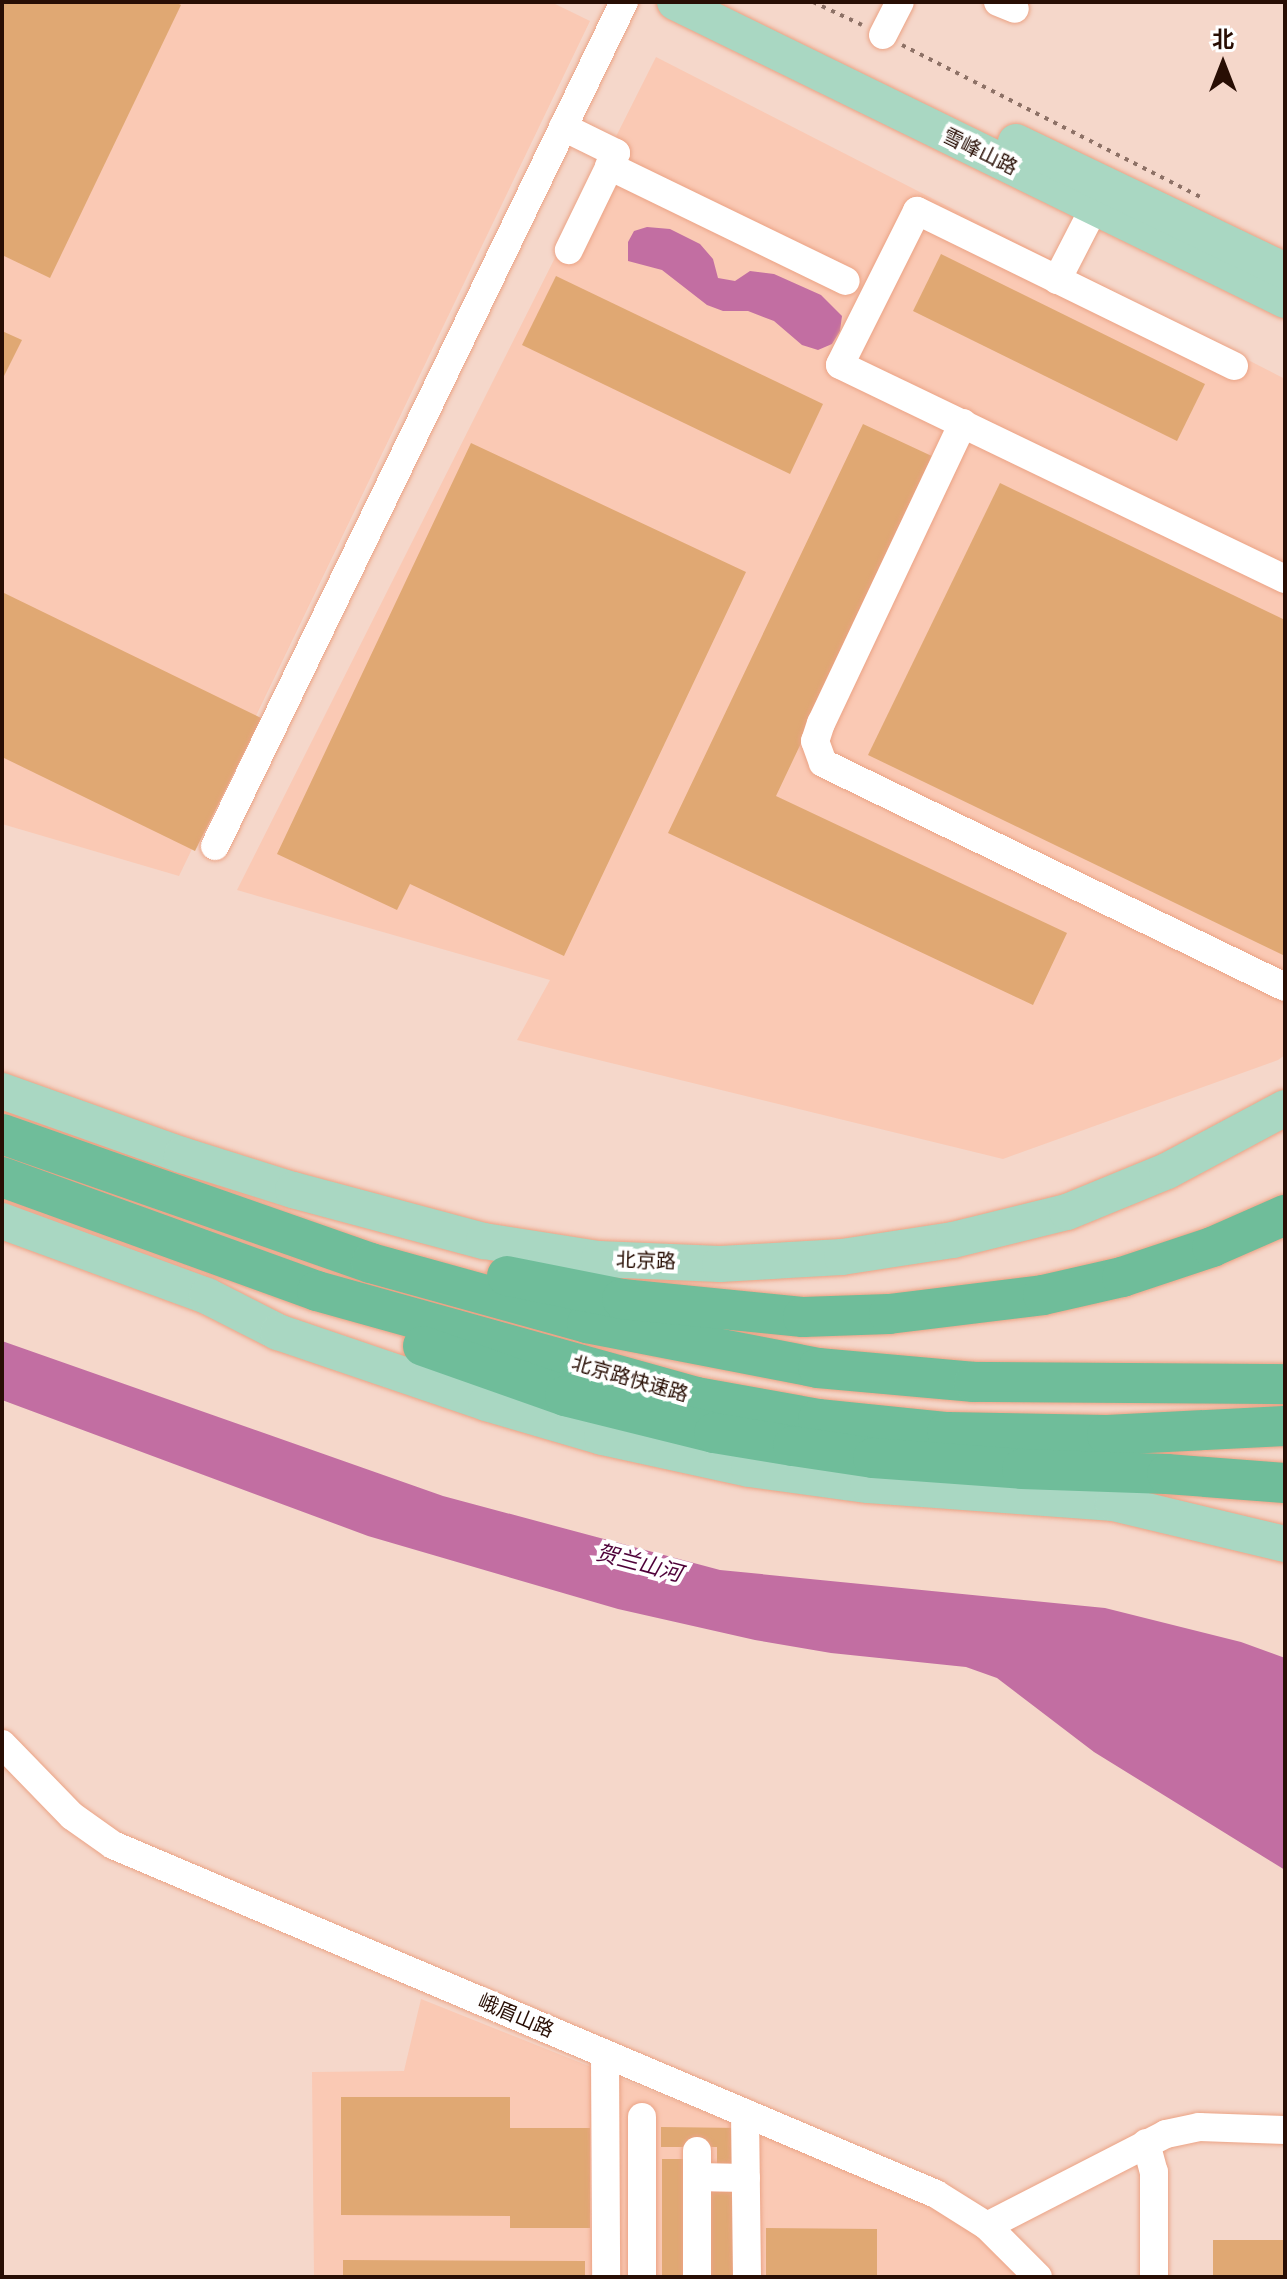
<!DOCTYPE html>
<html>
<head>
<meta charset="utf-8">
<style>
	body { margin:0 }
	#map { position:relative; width:1287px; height:2279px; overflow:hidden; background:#f5d7ca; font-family:Roboto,"Noto Sans SC",sans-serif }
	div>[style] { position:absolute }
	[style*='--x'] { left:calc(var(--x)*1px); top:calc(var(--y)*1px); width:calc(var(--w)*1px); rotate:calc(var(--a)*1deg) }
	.built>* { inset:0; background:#fac9b4 }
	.water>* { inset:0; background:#c26ea2 }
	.building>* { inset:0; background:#e0a873 }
	.path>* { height:4px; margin-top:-2px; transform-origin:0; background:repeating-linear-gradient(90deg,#8d7166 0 4px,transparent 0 10px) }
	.roads { filter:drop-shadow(0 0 2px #eba385) drop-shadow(0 0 2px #eba385) }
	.minor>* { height:28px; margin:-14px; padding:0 14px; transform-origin:14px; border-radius:14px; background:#fff }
	.major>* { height:36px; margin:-18px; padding:0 18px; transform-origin:18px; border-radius:18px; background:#a9d7c2 }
	.highway>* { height:40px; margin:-20px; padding:0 20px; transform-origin:20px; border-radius:20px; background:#6fbd9a }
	span { translate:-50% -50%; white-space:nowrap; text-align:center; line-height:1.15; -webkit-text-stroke:8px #fff; paint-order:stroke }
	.street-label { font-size:20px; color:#280e04 }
	.water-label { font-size:22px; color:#4e0038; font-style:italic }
	.frame { position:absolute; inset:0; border:4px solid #280e04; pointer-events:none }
	.north { position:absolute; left:1183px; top:24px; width:80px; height:80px; -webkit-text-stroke:6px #fff; paint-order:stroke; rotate:0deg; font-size:22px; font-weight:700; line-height:32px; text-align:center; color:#280e04 }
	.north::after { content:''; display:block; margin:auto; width:28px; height:36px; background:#280e04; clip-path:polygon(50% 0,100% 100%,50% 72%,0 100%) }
</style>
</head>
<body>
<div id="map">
	<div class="built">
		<div style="clip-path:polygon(2px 2px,551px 2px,590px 21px,179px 876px,2px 824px)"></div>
		<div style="clip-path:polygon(656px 57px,1285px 379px,1285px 1055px,1278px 1060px,1003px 1159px,517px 1040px,550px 980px,237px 890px)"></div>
		<div style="clip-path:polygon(421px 1999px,929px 2202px,976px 2229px,1023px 2277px,314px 2277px,312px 2072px,404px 2071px)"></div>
	</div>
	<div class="water">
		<div style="clip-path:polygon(647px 227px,670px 229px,700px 244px,713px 259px,718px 278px,735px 281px,750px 271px,774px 274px,821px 295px,842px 316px,840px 331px,832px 344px,818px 350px,802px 345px,774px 321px,748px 311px,723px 311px,707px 305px,662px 270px,628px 261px,628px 242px,634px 231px)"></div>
		<div style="clip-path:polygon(2px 1341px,443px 1496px,720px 1570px,1105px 1608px,1241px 1642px,1285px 1658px,1285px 1870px,1094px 1752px,997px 1678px,966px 1667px,831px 1653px,755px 1640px,618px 1609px,368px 1536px,2px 1400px)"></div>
	</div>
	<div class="building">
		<div style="clip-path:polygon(2px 2px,175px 2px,181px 5px,50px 278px,2px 255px)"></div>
		<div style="clip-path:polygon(941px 254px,1205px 384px,1177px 441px,913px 311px)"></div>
		<div style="clip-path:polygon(556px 276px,823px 404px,790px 474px,522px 345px)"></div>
		<div style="clip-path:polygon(2px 331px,22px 340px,2px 380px)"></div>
		<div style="clip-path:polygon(863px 424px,936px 458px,776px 796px,1067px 933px,1033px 1005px,668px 833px)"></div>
		<div style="clip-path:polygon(471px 443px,746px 572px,564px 956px,410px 884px,397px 910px,277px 854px)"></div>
		<div style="clip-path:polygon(1000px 483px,1285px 620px,1285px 956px,868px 755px)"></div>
		<div style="clip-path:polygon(2px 592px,261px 718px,195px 851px,2px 757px)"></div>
		<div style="clip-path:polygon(341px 2097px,510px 2097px,510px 2128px,590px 2128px,590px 2228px,510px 2228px,510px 2216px,341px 2215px)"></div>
		<div style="clip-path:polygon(661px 2127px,740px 2128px,739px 2173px,717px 2173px,717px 2147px,661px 2147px)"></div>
		<div style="clip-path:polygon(662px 2159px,684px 2159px,684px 2277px,662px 2277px)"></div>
		<div style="clip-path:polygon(710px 2192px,742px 2192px,742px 2277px,710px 2277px)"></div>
		<div style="clip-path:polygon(766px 2228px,877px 2229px,877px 2277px,766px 2277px)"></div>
		<div style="clip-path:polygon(1213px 2240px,1285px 2240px,1285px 2277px,1213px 2277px)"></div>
		<div style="clip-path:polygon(343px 2260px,585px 2261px,585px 2277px,343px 2277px)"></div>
	</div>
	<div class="path">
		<div style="--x:813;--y:2;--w:54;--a:25.1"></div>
		<div style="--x:902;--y:45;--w:335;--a:27"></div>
	</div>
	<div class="roads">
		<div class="minor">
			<div style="--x:998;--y:2;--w:18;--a:22"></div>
			<div style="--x:883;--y:35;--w:37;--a:-63"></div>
			<div style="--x:563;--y:127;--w:59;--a:26.1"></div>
			<div style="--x:616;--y:153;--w:108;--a:115.9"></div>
			<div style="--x:609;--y:166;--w:263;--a:25.9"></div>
			<div style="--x:1057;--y:280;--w:81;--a:-62.8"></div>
			<div style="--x:1234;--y:366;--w:353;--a:-153.9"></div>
			<div style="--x:917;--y:211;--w:172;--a:116.6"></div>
			<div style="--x:840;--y:365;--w:494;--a:25.7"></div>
			<div style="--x:963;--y:423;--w:332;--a:115.3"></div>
			<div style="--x:821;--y:723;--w:19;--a:108"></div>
			<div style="--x:815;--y:741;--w:23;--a:70"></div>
			<div style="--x:823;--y:763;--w:513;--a:25.87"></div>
			<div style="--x:215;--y:846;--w:938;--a:-64.15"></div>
			<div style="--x:2;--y:1744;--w:100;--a:45.8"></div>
			<div style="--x:72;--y:1816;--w:50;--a:35.3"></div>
			<div style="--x:113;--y:1845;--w:894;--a:22.98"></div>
			<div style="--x:936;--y:2194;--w:60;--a:32.1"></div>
			<div style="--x:987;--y:2226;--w:72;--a:45"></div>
			<div style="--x:605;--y:2054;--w:223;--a:89.7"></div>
			<div style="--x:745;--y:2113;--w:164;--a:89.3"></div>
			<div style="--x:642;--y:2117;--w:160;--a:90"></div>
			<div style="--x:1146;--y:2143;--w:30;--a:75"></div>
			<div style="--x:1154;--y:2172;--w:105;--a:90"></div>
			<div style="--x:697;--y:2177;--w:49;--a:1.2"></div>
			<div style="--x:987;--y:2226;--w:201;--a:-27.2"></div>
			<div style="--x:1166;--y:2134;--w:34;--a:-12"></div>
			<div style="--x:1199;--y:2127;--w:86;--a:2"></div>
			<div style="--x:697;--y:2277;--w:126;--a:-90"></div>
		</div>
		<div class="major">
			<div style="--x:675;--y:2;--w:679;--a:26.04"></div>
			<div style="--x:1016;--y:142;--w:298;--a:25.6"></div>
			<div style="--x:2;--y:1091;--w:191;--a:19.6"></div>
			<div style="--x:182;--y:1155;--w:116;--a:17.5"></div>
			<div style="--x:293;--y:1190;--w:198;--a:15"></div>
			<div style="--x:484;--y:1241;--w:116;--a:8.9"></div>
			<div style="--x:599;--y:1259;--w:121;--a:2.4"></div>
			<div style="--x:720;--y:1264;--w:122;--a:-3.3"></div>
			<div style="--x:842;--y:1257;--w:112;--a:-8.7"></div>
			<div style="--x:953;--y:1240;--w:117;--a:-13.8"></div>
			<div style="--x:1067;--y:1212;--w:108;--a:-22.3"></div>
			<div style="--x:1167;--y:1171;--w:134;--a:-28.1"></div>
			<div style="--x:2;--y:1221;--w:218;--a:20.1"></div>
			<div style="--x:207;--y:1296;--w:80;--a:26.9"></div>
			<div style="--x:278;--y:1332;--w:220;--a:18.8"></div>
			<div style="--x:486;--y:1403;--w:121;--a:16.3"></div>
			<div style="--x:602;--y:1437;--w:150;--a:12.3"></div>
			<div style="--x:749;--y:1469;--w:120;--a:7.7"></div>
			<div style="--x:868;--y:1485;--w:246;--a:4.2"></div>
			<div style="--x:1113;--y:1503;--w:177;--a:13.4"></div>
		</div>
		<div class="highway">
			<div style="--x:2;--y:1134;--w:391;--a:19.3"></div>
			<div style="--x:371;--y:1263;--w:224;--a:15.5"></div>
			<div style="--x:587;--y:1323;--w:235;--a:11"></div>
			<div style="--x:818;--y:1368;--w:157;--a:5.1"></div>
			<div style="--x:974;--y:1382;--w:311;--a:0.4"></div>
			<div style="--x:2;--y:1177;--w:335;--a:19.9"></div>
			<div style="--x:317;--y:1291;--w:394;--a:15.6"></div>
			<div style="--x:696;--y:1397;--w:124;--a:10.2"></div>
			<div style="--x:818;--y:1419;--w:130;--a:5.8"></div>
			<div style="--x:947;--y:1432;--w:160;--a:1.1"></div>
			<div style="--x:1107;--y:1435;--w:178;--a:-2.9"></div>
			<div style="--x:507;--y:1276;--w:117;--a:11.3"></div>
			<div style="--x:622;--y:1299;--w:182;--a:5.7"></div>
			<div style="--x:803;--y:1317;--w:86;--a:-2"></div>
			<div style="--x:889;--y:1314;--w:155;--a:-7"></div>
			<div style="--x:1043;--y:1295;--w:81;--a:-12.8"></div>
			<div style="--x:1122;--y:1277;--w:95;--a:-18.4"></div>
			<div style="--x:1212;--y:1247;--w:80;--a:-23.7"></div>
			<div style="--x:423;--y:1346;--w:151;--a:19.4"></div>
			<div style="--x:565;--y:1396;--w:154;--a:13.9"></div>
			<div style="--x:714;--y:1433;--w:80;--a:9.3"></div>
			<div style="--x:793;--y:1446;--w:81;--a:8.5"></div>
			<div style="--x:873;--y:1458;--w:149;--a:4.2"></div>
			<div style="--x:1022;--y:1469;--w:145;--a:2"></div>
			<div style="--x:1167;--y:1474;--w:118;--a:4.4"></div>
		</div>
	</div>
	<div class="street-label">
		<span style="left:980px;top:152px;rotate:26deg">雪峰山路</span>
		<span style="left:646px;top:1261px;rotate:2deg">北京路</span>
		<span style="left:630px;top:1379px;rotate:16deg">北京路快速路</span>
		<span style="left:516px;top:2016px;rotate:23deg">峨眉山路</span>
	</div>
	<div class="water-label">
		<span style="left:639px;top:1563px;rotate:15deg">贺兰山河</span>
	</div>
	<div class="frame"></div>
	<div class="north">北</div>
</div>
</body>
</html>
